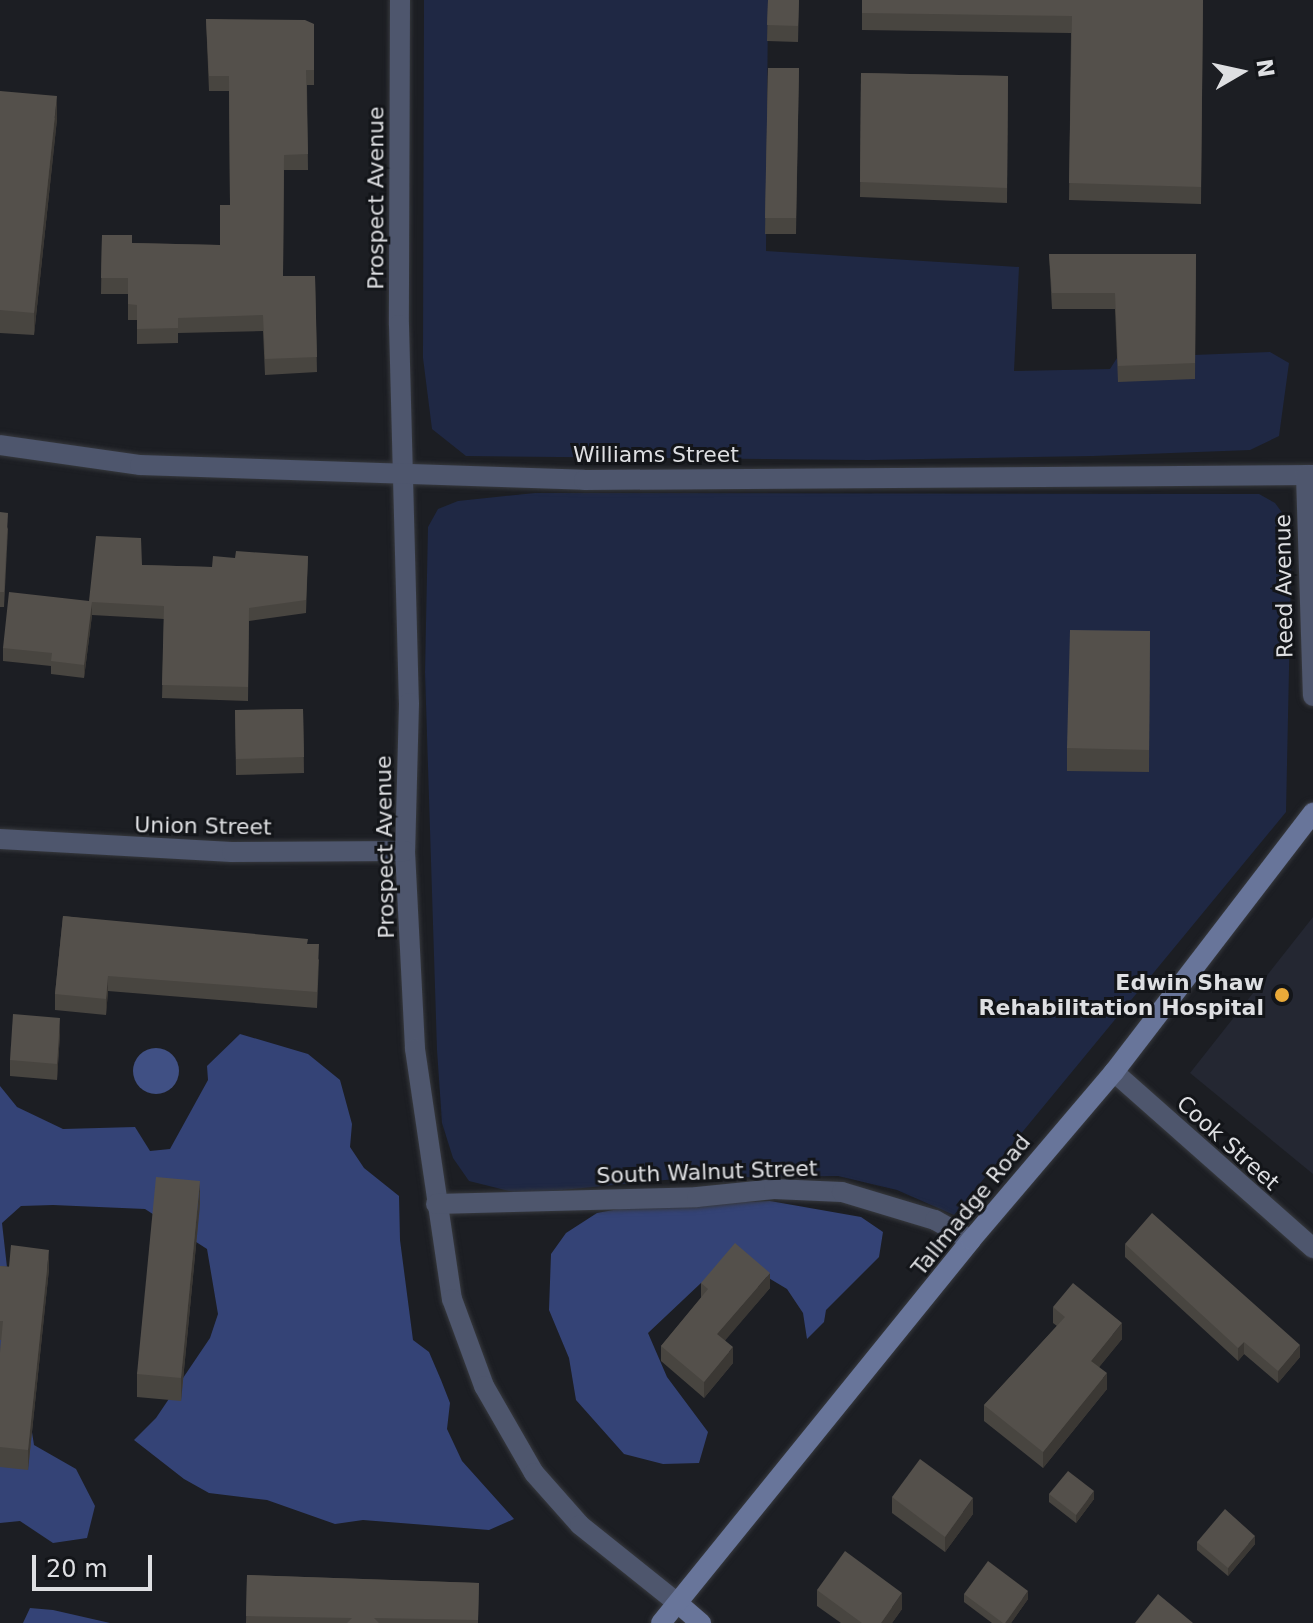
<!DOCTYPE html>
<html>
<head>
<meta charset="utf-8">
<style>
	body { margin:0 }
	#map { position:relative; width:1313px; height:1623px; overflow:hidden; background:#1c1e23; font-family:"DejaVu Sans",sans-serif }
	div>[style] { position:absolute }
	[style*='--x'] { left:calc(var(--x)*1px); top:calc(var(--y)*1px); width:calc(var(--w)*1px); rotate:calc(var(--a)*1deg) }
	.built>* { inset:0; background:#242732 }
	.green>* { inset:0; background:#1f2844 }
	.forest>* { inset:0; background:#344376 }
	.water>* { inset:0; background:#405084 }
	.round { border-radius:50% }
	.roads { filter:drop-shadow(0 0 2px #37393e) drop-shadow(0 0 2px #37393e) }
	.street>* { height:20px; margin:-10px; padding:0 10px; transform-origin:10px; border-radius:10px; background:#4e566d }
	.secondary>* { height:20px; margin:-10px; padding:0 10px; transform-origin:10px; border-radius:10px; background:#68759a }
	.wall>* { inset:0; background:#484540 }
	.shaded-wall>* { inset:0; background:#3b3834 }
	.building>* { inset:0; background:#54504b }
	.dots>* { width:22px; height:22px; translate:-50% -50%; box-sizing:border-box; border:4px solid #131519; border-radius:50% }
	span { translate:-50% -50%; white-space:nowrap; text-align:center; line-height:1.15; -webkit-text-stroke:6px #131519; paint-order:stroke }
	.street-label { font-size:22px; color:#dedfe2 }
	.poi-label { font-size:22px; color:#dedfe2; font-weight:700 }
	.right { translate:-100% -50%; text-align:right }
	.north { position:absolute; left:1201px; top:32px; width:80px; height:80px; -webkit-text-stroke:6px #131519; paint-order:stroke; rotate:81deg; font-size:22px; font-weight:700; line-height:32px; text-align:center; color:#dedfe2 }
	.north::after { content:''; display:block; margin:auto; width:28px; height:36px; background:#dedfe2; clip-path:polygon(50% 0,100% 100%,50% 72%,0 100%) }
	.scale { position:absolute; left:32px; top:1555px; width:120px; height:36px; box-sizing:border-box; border:4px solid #dedfe2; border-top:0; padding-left:10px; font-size:24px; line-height:28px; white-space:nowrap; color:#dedfe2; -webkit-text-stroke:6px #131519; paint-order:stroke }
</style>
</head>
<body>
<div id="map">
	<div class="built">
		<div style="clip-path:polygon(1313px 917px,1313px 1174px,1190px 1073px)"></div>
	</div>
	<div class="green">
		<div style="clip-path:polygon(424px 0,768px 0,766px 251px,1019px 267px,1014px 371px,1110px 369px,1117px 358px,1270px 352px,1289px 363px,1279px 436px,1250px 450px,1093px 456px,868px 460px,466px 456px,432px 429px,423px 358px)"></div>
		<div style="clip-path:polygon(535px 493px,1259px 494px,1275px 503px,1292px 526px,1286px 812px,954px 1215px,897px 1190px,838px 1176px,686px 1178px,521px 1194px,469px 1181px,453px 1158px,442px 1123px,437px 1050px,425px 672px,428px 527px,438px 509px,458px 501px)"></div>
	</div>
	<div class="forest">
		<div style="clip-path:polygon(240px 1034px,308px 1054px,340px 1080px,352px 1124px,350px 1147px,364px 1168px,399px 1196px,400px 1240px,413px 1340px,429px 1352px,441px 1380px,450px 1403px,447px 1429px,462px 1461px,514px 1519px,489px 1530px,363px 1520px,335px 1524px,267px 1500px,209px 1493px,184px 1479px,134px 1440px,156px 1418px,210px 1338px,218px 1314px,207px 1249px,145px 1209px,53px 1205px,21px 1206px,2px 1223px,9px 1285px,34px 1445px,76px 1469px,95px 1506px,87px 1538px,53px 1543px,20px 1521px,0 1523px,0 1086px,17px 1107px,63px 1129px,135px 1127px,150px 1151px,170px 1149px,208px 1080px,207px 1066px)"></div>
		<div style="clip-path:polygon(770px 1201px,861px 1217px,883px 1232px,879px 1257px,826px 1310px,824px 1322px,807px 1339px,803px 1313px,787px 1289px,762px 1274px,701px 1283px,648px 1333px,667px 1377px,708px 1432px,699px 1463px,663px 1464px,624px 1454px,576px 1400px,569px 1358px,549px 1310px,551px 1254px,566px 1233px,597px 1213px,635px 1206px)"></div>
		<div style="clip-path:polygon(30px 1608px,53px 1610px,110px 1623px,23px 1623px)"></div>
	</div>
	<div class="water">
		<div class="round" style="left:133px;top:1048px;width:46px;height:46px"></div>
	</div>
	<div class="roads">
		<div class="street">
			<div style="--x:400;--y:0;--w:325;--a:90.2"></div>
			<div style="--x:399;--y:325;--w:378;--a:88.5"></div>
			<div style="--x:409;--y:703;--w:148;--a:91.5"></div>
			<div style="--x:405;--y:851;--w:198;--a:87.1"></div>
			<div style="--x:415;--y:1049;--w:253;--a:81.6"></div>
			<div style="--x:452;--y:1299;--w:93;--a:69.8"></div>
			<div style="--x:484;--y:1386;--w:100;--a:60.1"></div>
			<div style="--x:534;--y:1473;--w:69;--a:48.5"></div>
			<div style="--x:580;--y:1525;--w:128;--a:38.7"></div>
			<div style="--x:0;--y:445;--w:141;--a:8.1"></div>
			<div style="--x:140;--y:465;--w:444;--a:1.9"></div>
			<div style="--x:584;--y:480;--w:729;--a:-0.39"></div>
			<div style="--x:1306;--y:475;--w:221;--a:88.2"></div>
			<div style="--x:0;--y:839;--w:232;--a:3.2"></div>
			<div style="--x:232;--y:852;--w:173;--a:-0.3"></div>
			<div style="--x:1114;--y:1072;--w:266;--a:41.5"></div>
			<div style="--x:436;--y:1204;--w:261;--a:-1.5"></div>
			<div style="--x:697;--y:1197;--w:77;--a:-5.9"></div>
			<div style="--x:774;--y:1189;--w:68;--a:2.5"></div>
			<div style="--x:842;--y:1192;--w:97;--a:16.8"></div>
			<div style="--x:935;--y:1220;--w:41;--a:29.1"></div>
		</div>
		<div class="secondary">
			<div style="--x:680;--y:1605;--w:28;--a:41"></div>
			<div style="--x:661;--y:1623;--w:493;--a:-51"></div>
			<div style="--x:971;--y:1240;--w:221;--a:-49.6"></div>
			<div style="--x:1114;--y:1072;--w:327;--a:-52.5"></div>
		</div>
	</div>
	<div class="wall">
		<div style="clip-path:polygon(768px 0,799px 0,798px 42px,767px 41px)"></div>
		<div style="clip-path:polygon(862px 0,1203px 0,1201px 204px,1069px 200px,1071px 33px,862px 30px)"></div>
		<div style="clip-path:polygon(206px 19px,314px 24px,314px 85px,307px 85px,308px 170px,284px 170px,283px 276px,315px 276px,317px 372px,265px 375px,263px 331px,178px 333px,178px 343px,137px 344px,137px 320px,128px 320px,128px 294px,101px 294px,102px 235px,132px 243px,220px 245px,230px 205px,229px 91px,209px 91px)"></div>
		<div style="clip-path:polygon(768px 68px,799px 68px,796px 234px,765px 234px)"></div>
		<div style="clip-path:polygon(861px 73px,1008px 76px,1007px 203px,860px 197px)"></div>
		<div style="clip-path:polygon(0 91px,57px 119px,34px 335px,0 333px)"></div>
		<div style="clip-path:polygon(1049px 254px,1196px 254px,1195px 379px,1118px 382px,1115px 309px,1052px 309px)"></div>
		<div style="clip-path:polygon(0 512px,8px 529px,4px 607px,0 607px)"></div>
		<div style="clip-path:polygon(308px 556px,306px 613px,249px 621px,248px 701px,162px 698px,164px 619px,92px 615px,84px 678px,51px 674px,51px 666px,3px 661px,3px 648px,89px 601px,142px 565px,212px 567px,235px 558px)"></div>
		<div style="clip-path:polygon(1150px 631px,1149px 772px,1067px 771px,1067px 748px)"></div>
		<div style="clip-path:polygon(303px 709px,304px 773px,236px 775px,235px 710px)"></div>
		<div style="clip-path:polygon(63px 916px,308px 944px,319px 960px,317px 1008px,108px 991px,106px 1015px,55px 1010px,55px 994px)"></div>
		<div style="clip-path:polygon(60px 1033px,57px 1080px,10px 1076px,10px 1060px)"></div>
		<div style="clip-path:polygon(200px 1204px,181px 1401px,137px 1397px,137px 1374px)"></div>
		<div style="clip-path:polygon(1125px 1244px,1300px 1357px,1278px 1383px,1244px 1354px,1238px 1361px,1125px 1257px)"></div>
		<div style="clip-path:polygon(0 1266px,49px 1269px,28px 1470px,0 1467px,0 1353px,1px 1340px,0 1340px)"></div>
		<div style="clip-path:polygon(701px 1283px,770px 1288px,725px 1340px,733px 1363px,704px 1398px,661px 1361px,661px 1346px,701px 1298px)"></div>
		<div style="clip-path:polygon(1053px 1307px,1122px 1339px,1099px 1367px,1107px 1389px,1043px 1468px,984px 1421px,984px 1405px,1057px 1326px,1053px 1323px)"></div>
		<div style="clip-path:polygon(1049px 1494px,1094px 1499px,1076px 1523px,1049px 1502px)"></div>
		<div style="clip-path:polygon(892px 1497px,973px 1514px,945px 1552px,892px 1513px)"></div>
		<div style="clip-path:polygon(1197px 1542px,1255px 1544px,1228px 1576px,1197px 1550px)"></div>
		<div style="clip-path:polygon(247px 1575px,479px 1583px,478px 1623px,246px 1623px)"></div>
		<div style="clip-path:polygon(817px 1590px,902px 1609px,892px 1623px,841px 1623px,817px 1606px)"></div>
		<div style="clip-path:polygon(964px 1594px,1028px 1599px,1011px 1623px,992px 1623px,964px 1602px)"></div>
	</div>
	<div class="shaded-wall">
		<div style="clip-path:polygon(57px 96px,57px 119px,34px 335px,34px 313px)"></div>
		<div style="clip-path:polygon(92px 602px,92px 615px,84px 678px,84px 665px)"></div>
		<div style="clip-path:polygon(108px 976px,108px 991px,106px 1015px,106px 999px)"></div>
		<div style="clip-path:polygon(60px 1018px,60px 1033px,57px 1080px,57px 1064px)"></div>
		<div style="clip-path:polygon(200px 1181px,200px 1204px,181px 1401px,181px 1378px)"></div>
		<div style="clip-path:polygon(49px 1250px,49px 1269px,28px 1470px,28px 1450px)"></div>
		<div style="clip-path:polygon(770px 1273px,770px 1288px,717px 1350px,717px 1334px)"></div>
		<div style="clip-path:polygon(1122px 1323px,1122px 1339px,1091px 1377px,1091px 1361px)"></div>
		<div style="clip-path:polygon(1244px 1342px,1244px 1354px,1238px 1361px,1238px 1348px)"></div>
		<div style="clip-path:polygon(1300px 1345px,1300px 1357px,1278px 1383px,1278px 1371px)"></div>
		<div style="clip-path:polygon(733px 1347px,733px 1363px,704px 1398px,704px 1382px)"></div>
		<div style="clip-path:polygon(1107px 1373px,1107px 1389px,1043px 1468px,1043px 1452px)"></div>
		<div style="clip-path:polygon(1094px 1491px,1094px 1499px,1076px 1523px,1076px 1515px)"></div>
		<div style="clip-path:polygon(973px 1498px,973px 1514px,945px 1552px,945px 1537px)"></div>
		<div style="clip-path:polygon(1255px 1536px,1255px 1544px,1228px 1576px,1228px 1568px)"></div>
		<div style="clip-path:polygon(1028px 1591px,1028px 1599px,1011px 1623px,1005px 1623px)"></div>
		<div style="clip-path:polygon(902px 1593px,902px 1609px,892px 1623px,881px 1623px)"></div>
	</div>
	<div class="building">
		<div style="clip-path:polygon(768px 0,799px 0,798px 26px,767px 25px)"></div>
		<div style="clip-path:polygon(862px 0,1203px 0,1201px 187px,1069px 183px,1072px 16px,862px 13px)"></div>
		<div style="clip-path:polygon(206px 19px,305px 20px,314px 24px,314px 70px,306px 70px,308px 154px,284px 155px,283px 276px,315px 276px,317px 357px,265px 359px,263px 315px,178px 318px,178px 328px,137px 329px,137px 305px,128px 304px,128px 278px,101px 278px,102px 235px,132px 235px,132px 243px,220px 245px,220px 205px,230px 205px,229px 76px,209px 76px)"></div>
		<div style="clip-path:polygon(768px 68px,799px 68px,796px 218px,765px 218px)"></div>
		<div style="clip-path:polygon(861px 73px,1008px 76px,1007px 188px,860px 182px)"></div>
		<div style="clip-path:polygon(0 91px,57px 96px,34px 313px,0 310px)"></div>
		<div style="clip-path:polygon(1049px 254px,1196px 254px,1195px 363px,1118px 366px,1115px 293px,1052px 293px)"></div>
		<div style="clip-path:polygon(0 512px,8px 513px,4px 592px,0 592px)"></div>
		<div style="clip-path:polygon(96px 536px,141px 538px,142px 565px,212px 567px,213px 556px,235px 558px,236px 551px,308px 556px,306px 600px,249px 608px,248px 687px,162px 685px,164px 606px,92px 602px,84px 665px,51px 661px,52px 653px,3px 648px,9px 592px,89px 601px)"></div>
		<div style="clip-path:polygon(1070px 630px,1150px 631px,1149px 750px,1067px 748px)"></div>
		<div style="clip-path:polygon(303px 709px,304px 757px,236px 759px,235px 710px)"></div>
		<div style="clip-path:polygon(63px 916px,308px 939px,307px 944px,319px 944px,317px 992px,108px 976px,106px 999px,55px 994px)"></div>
		<div style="clip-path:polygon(13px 1014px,60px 1018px,57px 1064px,10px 1060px)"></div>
		<div style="clip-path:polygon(156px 1177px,200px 1181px,181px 1378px,137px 1374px)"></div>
		<div style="clip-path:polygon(1152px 1213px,1300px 1345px,1278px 1371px,1244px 1342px,1238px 1348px,1125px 1244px)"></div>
		<div style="clip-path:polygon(735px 1243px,770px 1273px,717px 1334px,733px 1347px,704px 1382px,661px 1346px,708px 1289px,701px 1283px)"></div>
		<div style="clip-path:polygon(11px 1245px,49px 1250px,28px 1450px,0 1447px,0 1353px,3px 1321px,0 1321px,0 1266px,9px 1267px)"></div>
		<div style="clip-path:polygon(1073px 1283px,1122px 1323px,1091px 1361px,1107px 1373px,1043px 1452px,984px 1405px,1065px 1317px,1053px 1307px)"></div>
		<div style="clip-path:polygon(920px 1459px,973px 1498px,945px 1537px,892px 1497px)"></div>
		<div style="clip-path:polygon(1068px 1471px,1094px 1491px,1076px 1515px,1049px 1494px)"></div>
		<div style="clip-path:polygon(1225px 1509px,1255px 1536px,1228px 1568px,1197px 1542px)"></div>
		<div style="clip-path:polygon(845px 1551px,902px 1593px,881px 1623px,862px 1623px,817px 1590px)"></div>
		<div style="clip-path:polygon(988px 1561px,1028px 1591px,1005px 1623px,1003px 1623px,964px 1594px)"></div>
		<div style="clip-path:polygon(247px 1575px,479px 1583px,478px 1620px,374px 1618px,379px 1623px,347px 1623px,352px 1618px,246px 1616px)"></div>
		<div style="clip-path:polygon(1158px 1594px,1193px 1623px,1135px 1623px)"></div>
	</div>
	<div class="dots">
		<div style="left:1282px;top:995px;background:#eaaa39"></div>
	</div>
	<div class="street-label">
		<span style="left:376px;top:198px;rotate:-90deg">Prospect Avenue</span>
		<span style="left:656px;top:455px">Williams Street</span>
		<span style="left:1284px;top:586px;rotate:-91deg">Reed Avenue</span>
		<span style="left:203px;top:826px;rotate:1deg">Union Street</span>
		<span style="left:385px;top:847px;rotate:-91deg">Prospect Avenue</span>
		<span style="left:1228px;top:1143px;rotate:42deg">Cook Street</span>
		<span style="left:707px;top:1172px;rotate:-2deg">South Walnut Street</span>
		<span style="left:971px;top:1205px;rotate:-51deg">Tallmadge Road</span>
	</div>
	<div class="poi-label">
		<span class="right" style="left:1264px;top:995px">Edwin Shaw<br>Rehabilitation Hospital</span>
	</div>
	<div class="north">N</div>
	<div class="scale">20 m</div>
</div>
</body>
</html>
